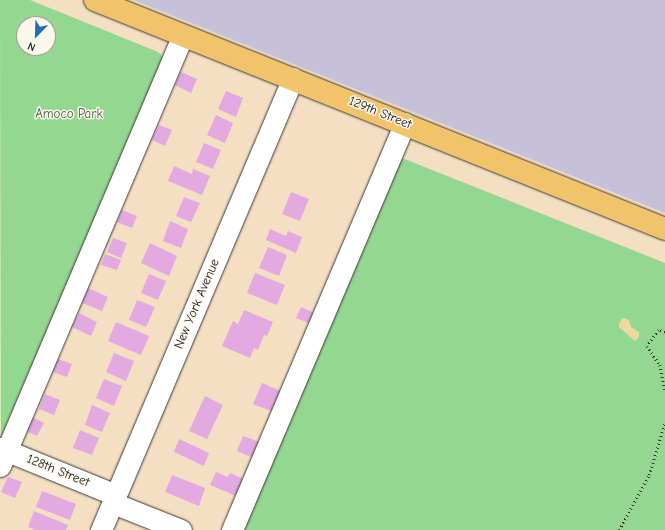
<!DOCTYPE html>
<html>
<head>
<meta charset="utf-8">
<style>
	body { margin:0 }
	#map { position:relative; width:665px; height:530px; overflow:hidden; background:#f4dfc3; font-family:"Comic Neue",sans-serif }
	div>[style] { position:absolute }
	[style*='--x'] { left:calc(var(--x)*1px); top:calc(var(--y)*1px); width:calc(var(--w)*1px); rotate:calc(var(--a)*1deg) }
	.industrial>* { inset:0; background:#c6c0d9 }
	.green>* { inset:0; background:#93d790 }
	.sand>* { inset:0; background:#eeda9e }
	.building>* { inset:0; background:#e3aae1 }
	.path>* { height:2.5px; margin-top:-1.25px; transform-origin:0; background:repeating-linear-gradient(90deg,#3c3935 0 1px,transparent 0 4px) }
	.roads { filter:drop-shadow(0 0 1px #3c3935) drop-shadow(0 0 1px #3c3935) }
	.minor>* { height:21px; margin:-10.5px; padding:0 10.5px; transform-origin:10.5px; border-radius:10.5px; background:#fff }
	.major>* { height:22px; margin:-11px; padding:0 11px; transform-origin:11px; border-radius:11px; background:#f1c36a }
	span { translate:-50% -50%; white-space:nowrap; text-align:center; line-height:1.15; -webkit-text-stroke:3px #fbf7ec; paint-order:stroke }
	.street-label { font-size:13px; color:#1c1c1c }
	.park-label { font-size:13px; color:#465d45 }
	.north { position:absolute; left:16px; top:16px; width:40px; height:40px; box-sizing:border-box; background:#fbf7ec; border:1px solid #a29f99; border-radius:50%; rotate:203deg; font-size:11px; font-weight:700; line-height:16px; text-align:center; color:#1c1c1c }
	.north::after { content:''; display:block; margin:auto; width:14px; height:18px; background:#1f6fb2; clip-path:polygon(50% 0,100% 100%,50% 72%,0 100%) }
</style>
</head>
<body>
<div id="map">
	<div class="industrial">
		<div style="clip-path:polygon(134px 0,665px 0,665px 213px)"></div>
	</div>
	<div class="green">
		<div style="clip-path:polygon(evenodd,0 0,30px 0,158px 52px,165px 58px,1px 437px,0 0,24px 24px,48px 24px,48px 48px,24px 48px,24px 24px)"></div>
		<div style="clip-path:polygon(397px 156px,665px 263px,665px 530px,242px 530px)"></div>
	</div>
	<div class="sand">
		<div style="clip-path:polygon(623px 318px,629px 320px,631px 327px,639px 332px,639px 337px,635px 341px,619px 327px,619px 323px)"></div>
	</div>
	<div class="building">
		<div style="clip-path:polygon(181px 72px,197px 79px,191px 93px,175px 85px)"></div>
		<div style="clip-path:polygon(226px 91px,243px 98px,236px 117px,218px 109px)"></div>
		<div style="clip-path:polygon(216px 115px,233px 123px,225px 143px,207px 135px)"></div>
		<div style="clip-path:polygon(159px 125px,172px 130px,165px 146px,152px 140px)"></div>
		<div style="clip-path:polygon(204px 143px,221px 150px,213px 169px,196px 162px)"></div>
		<div style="clip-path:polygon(174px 166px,192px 174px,193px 169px,210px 176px,202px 195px,168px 181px)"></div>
		<div style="clip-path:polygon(291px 192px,309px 199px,300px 221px,282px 214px)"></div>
		<div style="clip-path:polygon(184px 197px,200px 203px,191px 222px,176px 216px)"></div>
		<div style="clip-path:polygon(122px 210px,137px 216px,132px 228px,117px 222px)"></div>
		<div style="clip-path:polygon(170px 221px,188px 229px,181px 248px,163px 241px)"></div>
		<div style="clip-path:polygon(270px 229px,286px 236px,288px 231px,302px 237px,296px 253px,266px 240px)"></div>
		<div style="clip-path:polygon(113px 238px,127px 243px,121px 258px,107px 252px)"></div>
		<div style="clip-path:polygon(150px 243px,177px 256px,169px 276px,141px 263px)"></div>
		<div style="clip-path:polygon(268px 247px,287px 255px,279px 276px,259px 268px)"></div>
		<div style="clip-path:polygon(105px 254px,121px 260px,117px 270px,101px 265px)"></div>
		<div style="clip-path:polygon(255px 273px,285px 285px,277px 305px,247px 293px)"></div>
		<div style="clip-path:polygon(149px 274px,166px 281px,158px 300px,141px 293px)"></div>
		<div style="clip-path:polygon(88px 288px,108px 297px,102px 311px,82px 303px)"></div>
		<div style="clip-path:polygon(137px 300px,155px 307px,146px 327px,129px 320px)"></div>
		<div style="clip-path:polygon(301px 307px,315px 313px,311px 324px,296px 318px)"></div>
		<div style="clip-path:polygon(244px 310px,273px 322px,267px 336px,264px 335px,258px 350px,254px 348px,250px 358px,222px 346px,233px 321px,238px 324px)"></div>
		<div style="clip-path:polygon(79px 313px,97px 322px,91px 336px,72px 327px)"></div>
		<div style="clip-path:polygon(116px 322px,149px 336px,141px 355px,108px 341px)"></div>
		<div style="clip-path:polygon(114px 353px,134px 361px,126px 381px,106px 372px)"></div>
		<div style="clip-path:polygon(58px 359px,72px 364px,67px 377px,53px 372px)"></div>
		<div style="clip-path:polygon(104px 379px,122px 386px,114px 406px,96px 398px)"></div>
		<div style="clip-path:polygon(262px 383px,283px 392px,274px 412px,253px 404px)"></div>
		<div style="clip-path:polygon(45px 394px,60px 400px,54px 415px,39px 409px)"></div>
		<div style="clip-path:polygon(205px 396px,223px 405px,207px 439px,189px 431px)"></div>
		<div style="clip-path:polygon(92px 405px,110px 413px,102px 432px,85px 425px)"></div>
		<div style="clip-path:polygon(32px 417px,44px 423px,37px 436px,26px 431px)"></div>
		<div style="clip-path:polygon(80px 430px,99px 438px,92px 455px,73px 448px)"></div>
		<div style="clip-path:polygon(243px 436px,262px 443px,256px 459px,237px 451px)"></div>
		<div style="clip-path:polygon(179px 439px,209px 453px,204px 466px,174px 452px)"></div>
		<div style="clip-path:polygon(216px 472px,228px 477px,230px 473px,248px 481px,241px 498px,210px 485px)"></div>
		<div style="clip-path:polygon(172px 475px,205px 488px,199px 506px,165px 492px)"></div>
		<div style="clip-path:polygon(8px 477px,22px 482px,15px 498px,1px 492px)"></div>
		<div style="clip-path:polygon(42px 491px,76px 504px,70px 520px,36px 507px)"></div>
		<div style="clip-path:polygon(34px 511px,68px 525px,66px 530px,35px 530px,28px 527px)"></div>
	</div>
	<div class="path">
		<div style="--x:665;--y:332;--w:6;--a:-162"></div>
		<div style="--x:659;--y:330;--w:20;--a:127"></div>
		<div style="--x:647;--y:346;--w:23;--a:56"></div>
		<div style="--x:660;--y:365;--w:25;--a:79"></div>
		<div style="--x:619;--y:530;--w:63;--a:-61.4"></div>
		<div style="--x:649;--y:475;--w:55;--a:-73.2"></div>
	</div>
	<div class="roads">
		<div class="minor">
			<div style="--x:0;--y:448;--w:125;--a:22.1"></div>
			<div style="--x:0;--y:466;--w:468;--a:-67"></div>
			<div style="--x:113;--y:503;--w:73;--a:21.7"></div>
			<div style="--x:101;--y:530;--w:491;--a:-67"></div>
			<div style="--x:232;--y:530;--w:442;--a:-67"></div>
		</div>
		<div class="major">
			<div style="--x:95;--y:0;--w:614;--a:21.89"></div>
		</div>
	</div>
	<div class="street-label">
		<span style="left:380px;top:113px;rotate:22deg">129th Street</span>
		<span style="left:197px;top:304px;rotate:-67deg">New York Avenue</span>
		<span style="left:58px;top:471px;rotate:22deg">128th Street</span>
	</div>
	<div class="park-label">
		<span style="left:69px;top:114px">Amoco Park</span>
	</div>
	<div class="north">N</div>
</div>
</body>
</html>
